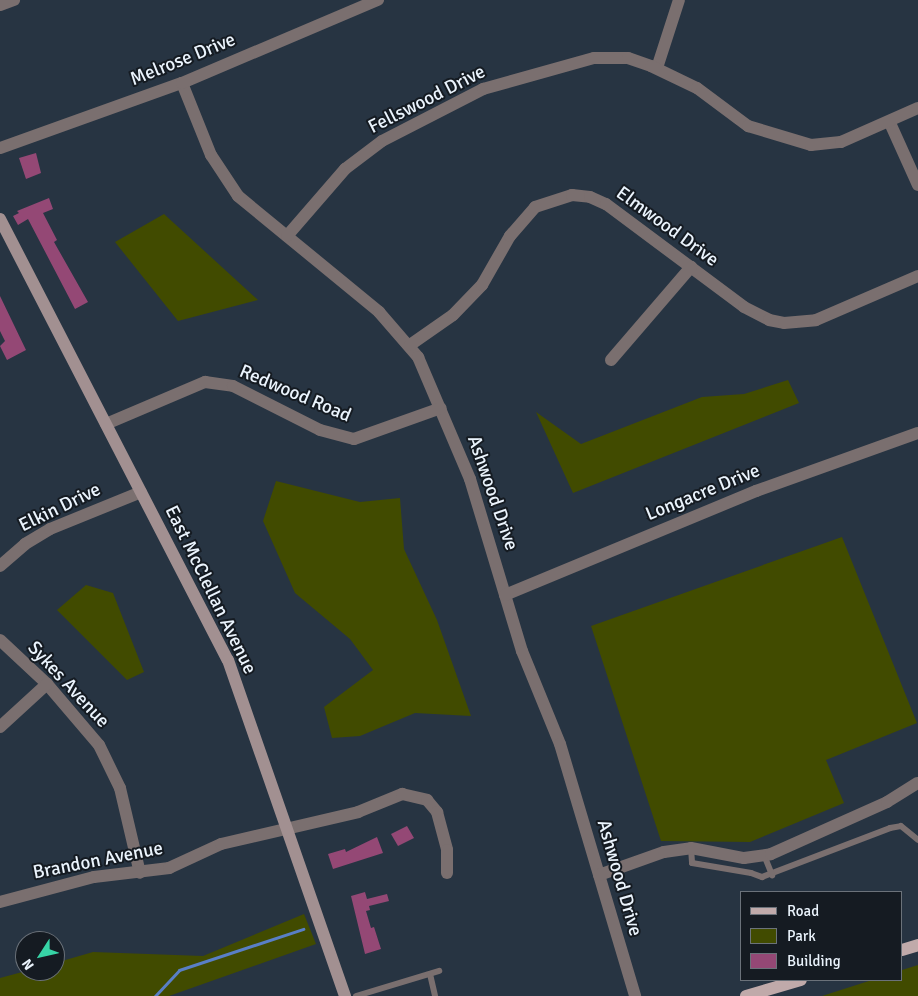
<!DOCTYPE html>
<html>
<head>
<meta charset="utf-8">
<style>
	body { margin:0 }
	#map { position:relative; width:918px; height:996px; overflow:hidden; background:#273442; font-family:Signika,sans-serif }
	div>[style] { position:absolute }
	[style*='--x'] { left:calc(var(--x)*1px); top:calc(var(--y)*1px); width:calc(var(--w)*1px); rotate:calc(var(--a)*1deg) }
	.green>* { inset:0; background:#414b00 }
	.stream>* { height:3px; margin:-1.5px; padding:0 1.5px; transform-origin:1.5px; border-radius:1.5px; background:#597fc5 }
	.building>* { inset:0; background:#944875 }
	.lane>* { height:6px; margin:-3px; padding:0 3px; transform-origin:3px; border-radius:3px; background:#7a6f6f }
	.street>* { height:12px; margin:-6px; padding:0 6px; transform-origin:6px; border-radius:6px; background:#7a6f6f }
	.secondary>* { height:12px; margin:-6px; padding:0 6px; transform-origin:6px; border-radius:6px; background:#a29091 }
	.primary>* { height:12px; margin:-6px; padding:0 6px; transform-origin:6px; border-radius:6px; background:#c0aaaa }
	span { translate:-50% -50%; white-space:nowrap; text-align:center; line-height:1.15; -webkit-text-stroke:4px #151b22; paint-order:stroke }
	.street-label { font-size:19px; color:#ebf4fd }
	.legend { position:absolute; left:740px; top:891px; width:162px; height:90px; box-sizing:border-box; background:#151b22; border:1px solid #6b727a; margin:0; padding:6px 9px; list-style:none; font-size:15px; color:#ebf4fd }
	.legend li { display:flex; align-items:center; gap:10px; height:25px }
	.legend b { width:25px; border:1px solid #6b727a }
	.north { position:absolute; left:15px; top:931px; width:50px; height:50px; box-sizing:border-box; background:#151b22; border:1px solid #6b727a; border-radius:50%; rotate:235deg; font-size:14px; font-weight:700; line-height:20px; text-align:center; color:#ebf4fd }
	.north::after { content:''; display:block; margin:auto; width:18px; height:22px; background:#37d4a6; clip-path:polygon(50% 0,100% 100%,50% 72%,0 100%) }
</style>
</head>
<body>
<div id="map">
	<div class="green">
		<div style="clip-path:polygon(164px 214px,258px 300px,178px 321px,115px 242px)"></div>
		<div style="clip-path:polygon(788px 380px,799px 403px,573px 493px,536px 412px,581px 444px,702px 397px,744px 394px)"></div>
		<div style="clip-path:polygon(276px 481px,360px 502px,400px 498px,404px 549px,437px 620px,471px 716px,415px 713px,360px 736px,332px 738px,324px 707px,373px 670px,350px 639px,295px 593px,263px 521px)"></div>
		<div style="clip-path:polygon(842px 537px,917px 723px,826px 760px,844px 803px,750px 842px,661px 841px,591px 626px)"></div>
		<div style="clip-path:polygon(86px 585px,113px 593px,144px 672px,127px 680px,57px 610px)"></div>
		<div style="clip-path:polygon(304px 914px,316px 944px,169px 996px,0 996px,0 978px,26px 971px,55px 971px,55px 963px,93px 952px,203px 956px)"></div>
		<div style="clip-path:polygon(918px 965px,918px 996px,822px 996px,872px 980px,902px 980px,902px 970px)"></div>
	</div>
	<div class="stream">
		<div style="--x:155;--y:996;--w:35;--a:-47"></div>
		<div style="--x:179;--y:970;--w:131;--a:-18.3"></div>
	</div>
	<div class="building">
		<div style="clip-path:polygon(36px 153px,41px 173px,26px 179px,19px 158px)"></div>
		<div style="clip-path:polygon(49px 198px,53px 209px,43px 213px,57px 240px,54px 242px,88px 302px,75px 309px,28px 219px,18px 225px,13px 216px,19px 213px,17px 211px)"></div>
		<div style="clip-path:polygon(0 296px,26px 350px,7px 360px,0 346px,5px 341px,0 331px)"></div>
		<div style="clip-path:polygon(407px 826px,414px 838px,398px 846px,391px 834px)"></div>
		<div style="clip-path:polygon(377px 837px,383px 853px,333px 869px,328px 854px,345px 849px,346px 852px)"></div>
		<div style="clip-path:polygon(365px 892px,367px 899px,387px 894px,389px 901px,369px 906px,370px 910px,366px 911px,371px 928px,374px 927px,381px 949px,365px 954px,351px 896px)"></div>
	</div>
	<div class="lane">
		<div style="--x:691;--y:848;--w:15;--a:86"></div>
		<div style="--x:692;--y:863;--w:60;--a:9.6"></div>
		<div style="--x:751;--y:873;--w:12;--a:20"></div>
		<div style="--x:762;--y:877;--w:137;--a:-20.9"></div>
		<div style="--x:890;--y:828;--w:11;--a:-10"></div>
		<div style="--x:901;--y:826;--w:22;--a:39"></div>
		<div style="--x:764;--y:855;--w:22;--a:68"></div>
		<div style="--x:430;--y:974;--w:23;--a:77"></div>
		<div style="--x:356;--y:996;--w:87;--a:-16.8"></div>
	</div>
	<div class="street">
		<div style="--x:0;--y:5;--w:15;--a:-20"></div>
		<div style="--x:657;--y:68;--w:71;--a:-72.1"></div>
		<div style="--x:182;--y:83;--w:78;--a:68.1"></div>
		<div style="--x:211;--y:155;--w:49;--a:56.6"></div>
		<div style="--x:238;--y:196;--w:183;--a:39.4"></div>
		<div style="--x:379;--y:312;--w:60;--a:49.1"></div>
		<div style="--x:418;--y:357;--w:133;--a:66.9"></div>
		<div style="--x:470;--y:479;--w:180;--a:73.2"></div>
		<div style="--x:522;--y:651;--w:100;--a:67.8"></div>
		<div style="--x:560;--y:744;--w:263;--a:73.4"></div>
		<div style="--x:890;--y:123;--w:68;--a:65.7"></div>
		<div style="--x:0;--y:148;--w:193;--a:-19.7"></div>
		<div style="--x:182;--y:83;--w:213;--a:-23"></div>
		<div style="--x:287;--y:236;--w:89;--a:-49.1"></div>
		<div style="--x:345;--y:169;--w:46;--a:-37.1"></div>
		<div style="--x:382;--y:141;--w:114;--a:-27.2"></div>
		<div style="--x:483;--y:89;--w:115;--a:-15.6"></div>
		<div style="--x:594;--y:58;--w:34;--a:0"></div>
		<div style="--x:628;--y:58;--w:24;--a:19"></div>
		<div style="--x:651;--y:66;--w:51;--a:25.6"></div>
		<div style="--x:697;--y:88;--w:64;--a:36.7"></div>
		<div style="--x:748;--y:126;--w:66;--a:16.8"></div>
		<div style="--x:811;--y:145;--w:30;--a:-6"></div>
		<div style="--x:841;--y:142;--w:84;--a:-23.8"></div>
		<div style="--x:410;--y:345;--w:52;--a:-34.9"></div>
		<div style="--x:453;--y:315;--w:42;--a:-46"></div>
		<div style="--x:482;--y:285;--w:56;--a:-60.3"></div>
		<div style="--x:510;--y:236;--w:38;--a:-49"></div>
		<div style="--x:535;--y:207;--w:39;--a:-18"></div>
		<div style="--x:572;--y:195;--w:18;--a:6"></div>
		<div style="--x:590;--y:197;--w:17;--a:24"></div>
		<div style="--x:606;--y:204;--w:172;--a:36.7"></div>
		<div style="--x:744;--y:307;--w:28;--a:27"></div>
		<div style="--x:769;--y:320;--w:15;--a:11"></div>
		<div style="--x:784;--y:323;--w:32;--a:-5"></div>
		<div style="--x:816;--y:320;--w:111;--a:-23.3"></div>
		<div style="--x:611;--y:360;--w:123;--a:-49.3"></div>
		<div style="--x:106;--y:424;--w:108;--a:-23"></div>
		<div style="--x:205;--y:382;--w:28;--a:8"></div>
		<div style="--x:233;--y:386;--w:97;--a:26.8"></div>
		<div style="--x:320;--y:430;--w:35;--a:15"></div>
		<div style="--x:354;--y:439;--w:92;--a:-19.6"></div>
		<div style="--x:0;--y:566;--w:33;--a:-41"></div>
		<div style="--x:25;--y:544;--w:29;--a:-31"></div>
		<div style="--x:50;--y:529;--w:98;--a:-22.1"></div>
		<div style="--x:505;--y:595;--w:272;--a:-22.5"></div>
		<div style="--x:756;--y:491;--w:172;--a:-19.7"></div>
		<div style="--x:0;--y:640;--w:64;--a:43.1"></div>
		<div style="--x:47;--y:684;--w:80;--a:49.6"></div>
		<div style="--x:99;--y:745;--w:48;--a:64"></div>
		<div style="--x:120;--y:788;--w:87;--a:76.8"></div>
		<div style="--x:0;--y:727;--w:64;--a:-42.5"></div>
		<div style="--x:599;--y:875;--w:69;--a:-19.5"></div>
		<div style="--x:664;--y:852;--w:27;--a:-8"></div>
		<div style="--x:691;--y:848;--w:54;--a:10.7"></div>
		<div style="--x:744;--y:858;--w:27;--a:-8"></div>
		<div style="--x:771;--y:854;--w:127;--a:-24.1"></div>
		<div style="--x:887;--y:802;--w:36;--a:-32"></div>
		<div style="--x:0;--y:902;--w:97;--a:-14.9"></div>
		<div style="--x:94;--y:877;--w:76;--a:-6.8"></div>
		<div style="--x:169;--y:868;--w:57;--a:-24.8"></div>
		<div style="--x:221;--y:844;--w:141;--a:-13.1"></div>
		<div style="--x:358;--y:812;--w:48;--a:-22.2"></div>
		<div style="--x:402;--y:794;--w:26;--a:13"></div>
		<div style="--x:427;--y:800;--w:16;--a:50"></div>
		<div style="--x:437;--y:812;--w:39;--a:75"></div>
		<div style="--x:447;--y:850;--w:23;--a:90"></div>
	</div>
	<div class="secondary">
		<div style="--x:0;--y:219;--w:496;--a:62.7"></div>
		<div style="--x:228;--y:660;--w:356;--a:70.8"></div>
	</div>
	<div class="primary">
		<div style="--x:902;--y:950;--w:17;--a:-17"></div>
		<div style="--x:746;--y:996;--w:57;--a:-16.2"></div>
	</div>
	<div class="street-label">
		<span style="left:183px;top:60px;rotate:-22deg">Melrose Drive</span>
		<span style="left:427px;top:100px;rotate:-27deg">Fellswood Drive</span>
		<span style="left:667px;top:227px;rotate:36deg">Elmwood Drive</span>
		<span style="left:295px;top:394px;rotate:23deg">Redwood Road</span>
		<span style="left:492px;top:493px;rotate:71deg">Ashwood Drive</span>
		<span style="left:703px;top:493px;rotate:-22deg">Longacre Drive</span>
		<span style="left:60px;top:508px;rotate:-26deg">Elkin Drive</span>
		<span style="left:210px;top:590px;rotate:64deg">East McClellan Avenue</span>
		<span style="left:68px;top:685px;rotate:47deg">Sykes Avenue</span>
		<span style="left:98px;top:861px;rotate:-11deg">Brandon Avenue</span>
		<span style="left:619px;top:878px;rotate:74deg">Ashwood Drive</span>
	</div>
	<ul class="legend">
	<li><b style="height:6px;background:#c0aaaa"></b>Road</li>
	<li><b style="height:14px;background:#414b00"></b>Park</li>
	<li><b style="height:14px;background:#944875"></b>Building</li>
	</ul>
	<div class="north">N</div>
</div>
</body>
</html>
